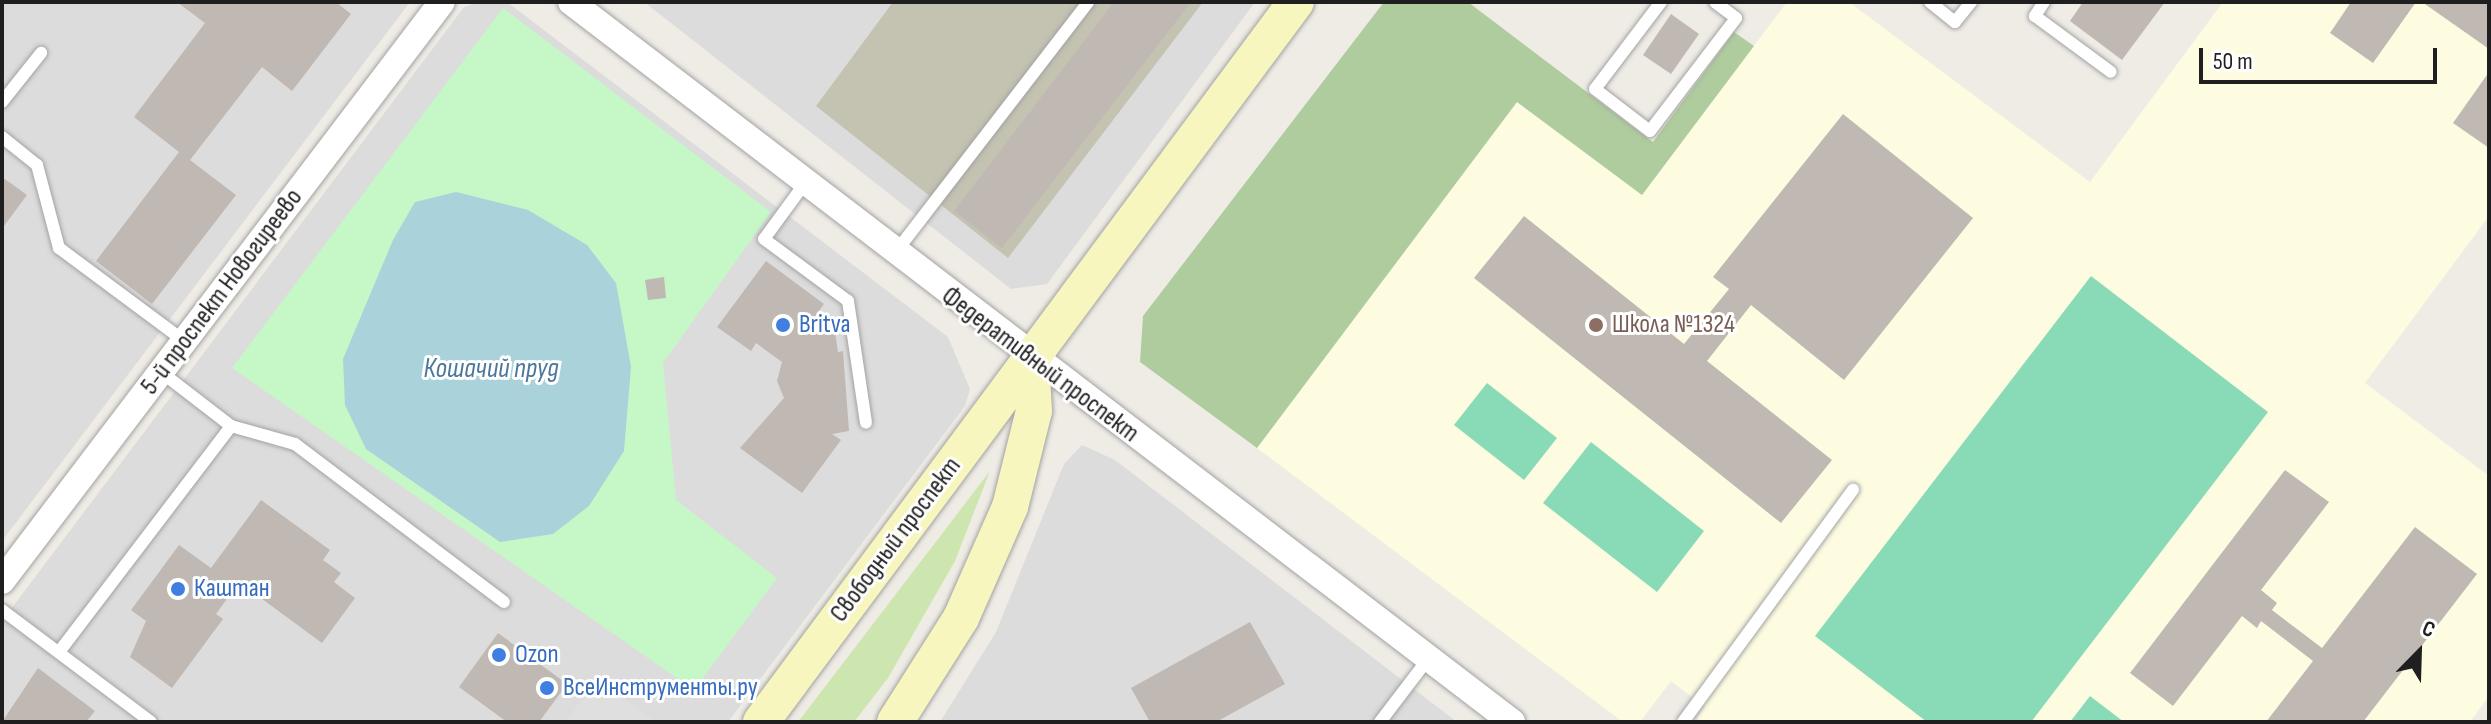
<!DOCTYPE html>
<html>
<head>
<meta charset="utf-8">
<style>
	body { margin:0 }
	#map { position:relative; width:2491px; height:724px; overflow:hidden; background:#efece6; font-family:"Sofia Sans Condensed",sans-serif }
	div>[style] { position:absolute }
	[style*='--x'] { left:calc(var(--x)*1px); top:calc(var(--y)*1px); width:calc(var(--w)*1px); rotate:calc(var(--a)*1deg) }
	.residential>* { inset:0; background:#dddcdc }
	.education>* { inset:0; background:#fdfce1 }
	.construction>* { inset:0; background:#c4c3b2 }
	.grass>* { inset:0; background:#cde6af }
	.forest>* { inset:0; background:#aecc9d }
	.park>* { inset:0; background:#c6f7c7 }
	.pitch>* { inset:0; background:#89dab6 }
	.parking>* { inset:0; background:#dfdfdf }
	.water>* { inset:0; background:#a9d2da }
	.building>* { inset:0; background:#c0b8b3 }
	.roads { filter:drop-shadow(0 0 2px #a3a3a3) drop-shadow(0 0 2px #a3a3a3) }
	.lane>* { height:12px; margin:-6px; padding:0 6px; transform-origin:6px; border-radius:6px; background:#fff }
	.street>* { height:26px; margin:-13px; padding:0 13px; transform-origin:13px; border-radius:13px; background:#fff }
	.secondary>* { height:36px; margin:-18px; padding:0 18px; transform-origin:18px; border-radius:18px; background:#f6f6be }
	.dots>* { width:22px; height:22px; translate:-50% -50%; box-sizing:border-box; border:4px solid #fff; border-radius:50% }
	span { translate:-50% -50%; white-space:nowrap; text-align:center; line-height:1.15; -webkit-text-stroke:6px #fff; paint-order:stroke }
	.street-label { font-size:26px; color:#1f1f1f }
	.shop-label { font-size:26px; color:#366cbe }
	.left { translate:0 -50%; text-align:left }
	.education-label { font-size:26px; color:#785e54 }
	.water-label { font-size:28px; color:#4b779b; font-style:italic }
	.frame { position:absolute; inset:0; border:4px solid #1f1f1f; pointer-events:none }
	.north { position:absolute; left:2379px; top:612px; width:80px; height:80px; -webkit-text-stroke:6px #fff; paint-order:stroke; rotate:23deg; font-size:22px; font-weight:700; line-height:32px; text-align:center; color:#1f1f1f }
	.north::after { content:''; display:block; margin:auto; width:28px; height:36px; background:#1f1f1f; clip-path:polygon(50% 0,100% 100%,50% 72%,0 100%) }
	.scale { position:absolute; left:2199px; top:48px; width:238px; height:36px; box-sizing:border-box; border:4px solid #1f1f1f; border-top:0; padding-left:10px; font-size:24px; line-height:28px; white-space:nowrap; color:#1f1f1f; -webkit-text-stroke:6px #fff; paint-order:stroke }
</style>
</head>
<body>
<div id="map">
	<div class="residential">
		<div style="clip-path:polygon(2px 2px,410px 2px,2px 541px)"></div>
		<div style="clip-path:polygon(479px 2px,507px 2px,948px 337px,970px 389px,965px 406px,728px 722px,2px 722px,2px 621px,464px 7px)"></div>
		<div style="clip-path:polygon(644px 2px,1255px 2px,1047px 284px,1011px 289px)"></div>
		<div style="clip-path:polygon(1082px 445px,1115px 460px,1457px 722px,940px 722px,996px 632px,1064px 464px)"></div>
	</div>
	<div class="education">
		<div style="clip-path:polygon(1787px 2px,1849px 2px,2090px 182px,2223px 2px,2489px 2px,2489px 216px,2365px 383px,2489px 476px,2489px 696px,2470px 722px,1701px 722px,1697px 719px,1705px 707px,1671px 681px,1640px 722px,1623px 722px,1257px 448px,1517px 102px,1642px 195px)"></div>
	</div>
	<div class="construction">
		<div style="clip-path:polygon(893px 2px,1203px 2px,1008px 258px,816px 106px)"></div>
	</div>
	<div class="grass">
		<div style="clip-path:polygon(990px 471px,955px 561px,888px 678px,854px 722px,798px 722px)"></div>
	</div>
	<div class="forest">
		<div style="clip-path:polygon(1384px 2px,1468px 2px,1653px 142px,1734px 32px,1754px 46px,1642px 195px,1517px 102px,1257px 448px,1140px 362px,1143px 316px)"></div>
	</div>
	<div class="park">
		<div style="clip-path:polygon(503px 8px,771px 212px,663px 363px,676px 500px,777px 578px,694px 690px,232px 368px)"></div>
	</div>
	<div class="pitch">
		<div style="clip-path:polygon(2091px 276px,2268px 412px,2031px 722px,1927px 722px,1815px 636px)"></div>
		<div style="clip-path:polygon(1487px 383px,1557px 438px,1524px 480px,1454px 425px)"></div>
		<div style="clip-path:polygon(1591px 442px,1704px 531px,1657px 592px,1543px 503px)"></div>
		<div style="clip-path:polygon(2090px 696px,2124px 722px,2070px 722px)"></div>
	</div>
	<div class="parking">
		<div style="clip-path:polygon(598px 679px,656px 722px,565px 722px)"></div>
	</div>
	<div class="water">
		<div style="clip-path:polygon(456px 192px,528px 210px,587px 245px,616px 283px,631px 367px,624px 451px,589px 506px,553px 534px,500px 542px,366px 449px,345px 405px,343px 359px,393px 240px,415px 202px)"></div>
	</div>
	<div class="building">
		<div style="clip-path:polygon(177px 2px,336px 2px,351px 14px,292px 91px,262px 67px,190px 160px,236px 195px,152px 304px,96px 261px,179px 152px,134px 117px,205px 23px)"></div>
		<div style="clip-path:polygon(1114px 2px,1191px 2px,1002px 248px,954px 211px)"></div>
		<div style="clip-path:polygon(2083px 2px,2165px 2px,2122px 60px,2070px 21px)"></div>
		<div style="clip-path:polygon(2351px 2px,2416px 2px,2373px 63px,2330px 33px)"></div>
		<div style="clip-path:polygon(2422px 2px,2489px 2px,2489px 49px)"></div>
		<div style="clip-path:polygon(1671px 14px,1699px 34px,1671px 74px,1643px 55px)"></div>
		<div style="clip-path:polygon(2489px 72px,2489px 148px,2453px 123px)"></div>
		<div style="clip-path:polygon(1843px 114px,1973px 218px,1844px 380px,1751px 305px,1707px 361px,1832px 460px,1781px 523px,1474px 278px,1524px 216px,1684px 344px,1729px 289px,1713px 277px)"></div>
		<div style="clip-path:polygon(2px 177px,27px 195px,4px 226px,2px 224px)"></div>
		<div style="clip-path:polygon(766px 261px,824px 304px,811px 322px,833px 319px,838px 352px,843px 351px,849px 431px,832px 434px,841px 440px,802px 493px,740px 448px,784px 398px,777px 381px,782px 362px,756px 343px,751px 351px,717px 327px)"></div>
		<div style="clip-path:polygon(664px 277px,666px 298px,648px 300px,645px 280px)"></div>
		<div style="clip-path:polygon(2285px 470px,2329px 502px,2261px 590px,2277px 603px,2272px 610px,2322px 648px,2415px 527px,2477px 574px,2363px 722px,2266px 722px,2313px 661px,2261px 621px,2257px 628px,2242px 616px,2173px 706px,2130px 673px)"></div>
		<div style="clip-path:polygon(261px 500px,330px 550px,323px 560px,341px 573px,334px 582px,355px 598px,322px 643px,239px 582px,216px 614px,223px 619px,172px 688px,130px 657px,146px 621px,131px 610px,179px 545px,211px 568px)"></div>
		<div style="clip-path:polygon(1250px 622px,1285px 684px,1216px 722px,1150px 722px,1131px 688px)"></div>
		<div style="clip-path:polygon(498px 633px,567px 684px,539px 722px,507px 722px,459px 687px)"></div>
		<div style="clip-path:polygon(38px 668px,95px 711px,86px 722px,2px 722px)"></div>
	</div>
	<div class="roads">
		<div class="lane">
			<div style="--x:1661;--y:2;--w:109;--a:127.2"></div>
			<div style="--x:1595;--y:89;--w:69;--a:37.4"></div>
			<div style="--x:1650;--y:131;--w:142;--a:-52.7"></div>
			<div style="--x:1736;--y:18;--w:26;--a:-143"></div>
			<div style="--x:1930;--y:2;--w:32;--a:39"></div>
			<div style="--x:1955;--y:22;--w:26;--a:-51"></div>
			<div style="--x:2044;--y:2;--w:17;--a:123"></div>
			<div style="--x:2035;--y:16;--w:94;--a:36.4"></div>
			<div style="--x:2;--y:102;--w:63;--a:-51.5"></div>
			<div style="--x:2;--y:137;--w:45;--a:38.7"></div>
			<div style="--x:37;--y:165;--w:86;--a:75.2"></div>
			<div style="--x:59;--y:248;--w:156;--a:36.6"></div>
			<div style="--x:805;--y:183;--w:69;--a:126.2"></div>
			<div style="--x:764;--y:239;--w:104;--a:36.4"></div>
			<div style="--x:848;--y:301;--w:123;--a:81.6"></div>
			<div style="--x:895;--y:253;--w:317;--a:-52.4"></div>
			<div style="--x:161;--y:372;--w:88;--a:37.6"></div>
			<div style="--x:231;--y:426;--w:66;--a:15.7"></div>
			<div style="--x:295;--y:444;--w:262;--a:37.1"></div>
			<div style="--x:2;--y:610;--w:186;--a:36.9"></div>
			<div style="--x:59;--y:652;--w:284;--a:-52.7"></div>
			<div style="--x:1380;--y:722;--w:79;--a:-52.7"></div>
			<div style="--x:1683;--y:722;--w:288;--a:-53.8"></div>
		</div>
		<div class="street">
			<div style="--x:571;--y:2;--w:1185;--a:37.42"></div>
			<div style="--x:2;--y:581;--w:727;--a:-52.77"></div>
		</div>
		<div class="secondary">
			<div style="--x:761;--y:722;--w:897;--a:-53.39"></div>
			<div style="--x:895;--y:722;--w:123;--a:-57.6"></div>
			<div style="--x:961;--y:618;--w:121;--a:-66.2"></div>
			<div style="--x:1010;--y:507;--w:99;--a:-76"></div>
			<div style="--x:1034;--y:411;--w:52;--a:-93.3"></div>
		</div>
	</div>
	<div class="dots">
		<div style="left:783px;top:325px;background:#3f7fe0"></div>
		<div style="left:1596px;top:325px;background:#8d6e63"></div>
		<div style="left:178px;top:589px;background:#3f7fe0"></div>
		<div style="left:499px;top:655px;background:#3f7fe0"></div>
		<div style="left:547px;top:688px;background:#3f7fe0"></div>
	</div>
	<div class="street-label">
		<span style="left:222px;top:292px;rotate:-53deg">5-й проспект Новогиреево</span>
		<span style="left:1040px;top:365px;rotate:37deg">Федеративный проспект</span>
		<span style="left:896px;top:540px;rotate:-53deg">Свободный проспект</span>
	</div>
	<div class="shop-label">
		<span class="left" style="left:799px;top:325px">Britva</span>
		<span class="left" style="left:194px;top:589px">Каштан</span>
		<span class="left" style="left:515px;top:655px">Ozon</span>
		<span class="left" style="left:563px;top:688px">ВсеИнструменты.ру</span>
	</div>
	<div class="education-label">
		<span class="left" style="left:1612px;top:325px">Школа №1324</span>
	</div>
	<div class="water-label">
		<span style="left:491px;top:369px">Кошачий пруд</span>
	</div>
	<div class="frame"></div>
	<div class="north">С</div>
	<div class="scale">50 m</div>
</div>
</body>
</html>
